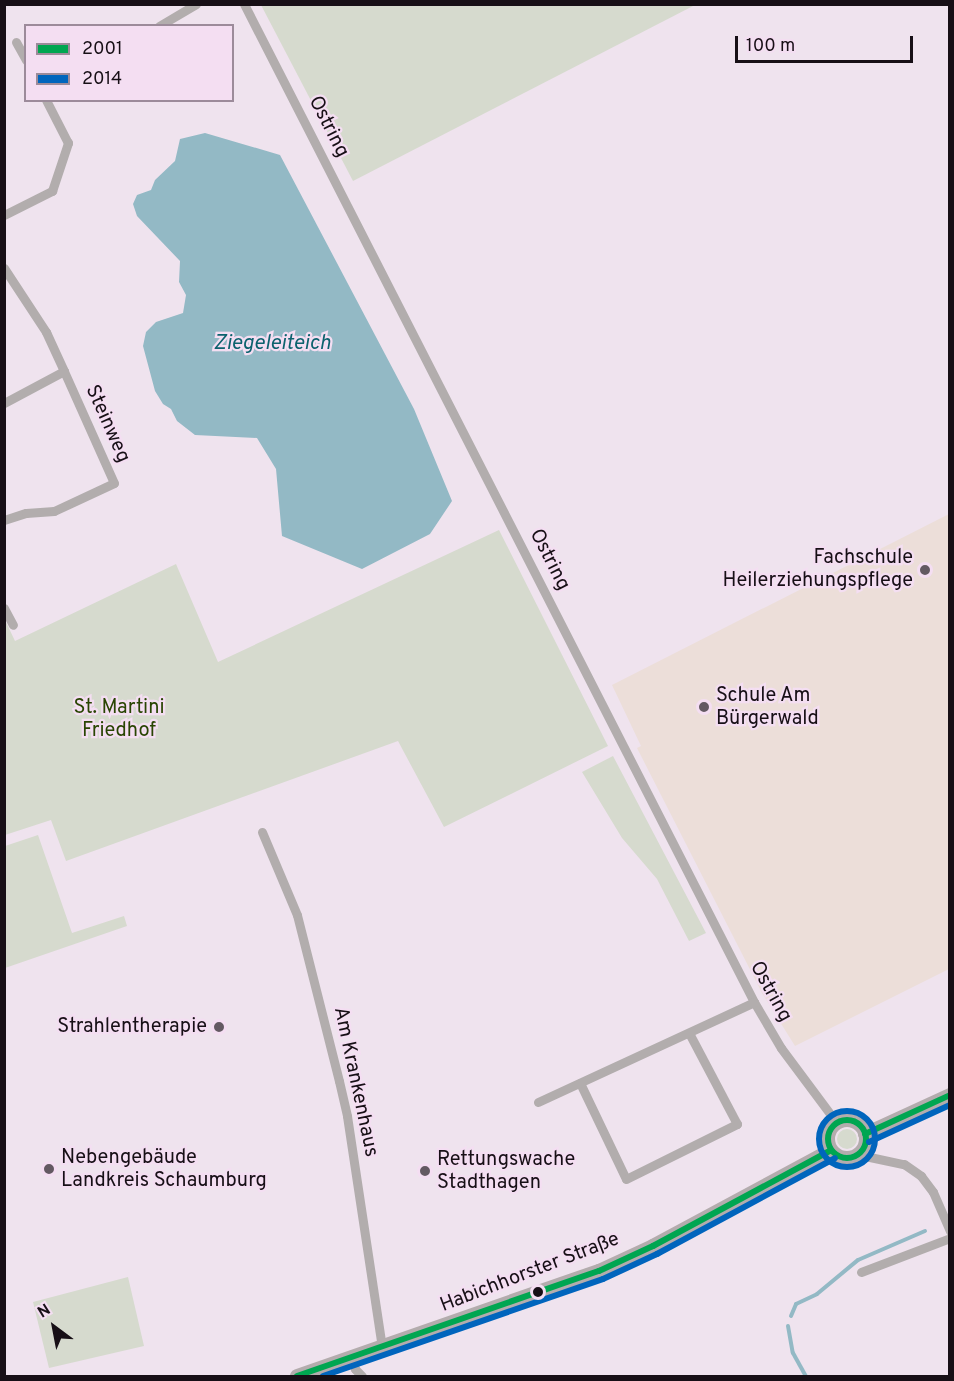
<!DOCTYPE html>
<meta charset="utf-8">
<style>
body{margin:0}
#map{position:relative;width:954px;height:1381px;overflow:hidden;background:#efe3ee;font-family:Overpass,sans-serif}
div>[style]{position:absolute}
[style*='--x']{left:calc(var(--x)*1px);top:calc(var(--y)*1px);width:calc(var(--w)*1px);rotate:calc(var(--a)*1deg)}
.commercial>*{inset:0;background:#ecded9}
.green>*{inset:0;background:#d6dace}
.round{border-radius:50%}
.water>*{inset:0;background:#93b9c5}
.stream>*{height:4px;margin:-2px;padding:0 2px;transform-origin:2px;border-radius:2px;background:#93b9c5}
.street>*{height:9px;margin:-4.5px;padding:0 4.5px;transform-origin:4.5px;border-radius:4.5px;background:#b2adad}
.secondary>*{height:14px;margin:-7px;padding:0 7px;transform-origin:7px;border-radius:7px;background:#b3acad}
.secondary>.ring{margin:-7px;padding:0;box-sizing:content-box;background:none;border:14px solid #b3acad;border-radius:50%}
.bus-1>*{height:6px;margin:-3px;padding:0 3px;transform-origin:3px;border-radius:3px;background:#00a651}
.bus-1>.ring{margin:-3px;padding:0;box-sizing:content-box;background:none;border:6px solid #00a651;border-radius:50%}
.bus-2>*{height:6px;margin:-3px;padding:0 3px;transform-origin:3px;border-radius:3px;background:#0065bd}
.bus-2>.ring{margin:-3px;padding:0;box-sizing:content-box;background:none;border:6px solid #0065bd;border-radius:50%}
.dots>*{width:16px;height:16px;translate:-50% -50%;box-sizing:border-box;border:3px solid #f4def2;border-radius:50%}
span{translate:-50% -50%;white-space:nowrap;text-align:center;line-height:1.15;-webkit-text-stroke:4.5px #f4def2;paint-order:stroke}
.street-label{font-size:20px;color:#170f16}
.poi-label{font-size:20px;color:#170f16}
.right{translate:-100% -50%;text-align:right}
.left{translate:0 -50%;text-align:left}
.park-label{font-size:20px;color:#294503}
.water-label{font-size:21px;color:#0c626e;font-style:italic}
.frame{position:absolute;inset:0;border:6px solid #170f16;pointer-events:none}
.legend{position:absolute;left:24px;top:24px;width:210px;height:78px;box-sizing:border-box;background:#f4def2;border:2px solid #9c8b9a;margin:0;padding:8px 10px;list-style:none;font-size:18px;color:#170f16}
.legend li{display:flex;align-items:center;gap:12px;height:30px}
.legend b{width:30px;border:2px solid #9c8b9a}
.north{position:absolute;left:24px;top:1297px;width:60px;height:60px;-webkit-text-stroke:4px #f4def2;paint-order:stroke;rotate:328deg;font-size:16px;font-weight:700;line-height:24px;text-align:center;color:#170f16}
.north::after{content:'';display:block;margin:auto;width:21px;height:27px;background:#170f16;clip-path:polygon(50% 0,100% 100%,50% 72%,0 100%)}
.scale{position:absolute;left:735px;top:36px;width:178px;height:27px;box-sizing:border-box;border:3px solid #170f16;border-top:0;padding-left:8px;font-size:18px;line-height:21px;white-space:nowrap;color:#170f16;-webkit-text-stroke:4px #f4def2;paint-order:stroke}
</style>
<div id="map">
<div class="commercial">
<i style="clip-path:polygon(949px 514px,949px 969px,795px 1046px,762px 993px,637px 748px,641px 746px,612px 685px)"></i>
</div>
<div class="green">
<i style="clip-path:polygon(261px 5px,695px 5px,353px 181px)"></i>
<i style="clip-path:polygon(499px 530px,608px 746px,444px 827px,398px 741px,66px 861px,51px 820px,5px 835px,5px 620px,15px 641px,176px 564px,218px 662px)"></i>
<i style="clip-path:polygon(613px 756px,706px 933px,689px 941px,657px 879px,622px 838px,582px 772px)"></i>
<i style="clip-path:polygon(38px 835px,72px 933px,124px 916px,127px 926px,5px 968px,5px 846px)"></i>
<i class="round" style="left:837px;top:1129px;width:20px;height:20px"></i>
<i style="clip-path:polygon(128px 1277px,144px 1346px,49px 1368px,33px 1302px)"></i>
</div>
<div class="water">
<i style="clip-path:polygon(205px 133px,280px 155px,414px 409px,452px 501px,430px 534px,362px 569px,282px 536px,276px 469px,257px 438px,195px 435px,177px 421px,171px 409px,163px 404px,155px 391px,143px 346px,146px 332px,156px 322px,183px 313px,186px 295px,179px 282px,180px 261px,137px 216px,133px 204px,137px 195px,151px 190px,155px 180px,175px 161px,180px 139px)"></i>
</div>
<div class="stream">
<i style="--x:791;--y:1316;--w:13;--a:-67"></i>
<i style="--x:796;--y:1304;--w:23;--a:-25"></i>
<i style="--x:817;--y:1294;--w:53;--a:-39.7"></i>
<i style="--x:858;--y:1260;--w:73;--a:-23.4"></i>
<i style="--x:788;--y:1326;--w:27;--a:80"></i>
<i style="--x:793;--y:1353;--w:26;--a:61"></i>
</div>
<div class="street">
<i style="--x:244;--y:4;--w:1121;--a:62.93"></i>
<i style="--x:754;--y:1002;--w:53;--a:59.6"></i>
<i style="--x:781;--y:1048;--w:94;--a:53.3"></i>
<i style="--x:159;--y:26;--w:43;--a:-30.7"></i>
<i style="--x:16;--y:42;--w:21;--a:61"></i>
<i style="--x:4;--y:215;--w:54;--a:-26.6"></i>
<i style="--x:52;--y:191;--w:51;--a:-71.6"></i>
<i style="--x:68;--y:143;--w:48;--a:-117.1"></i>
<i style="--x:4;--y:268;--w:77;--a:56.7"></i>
<i style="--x:46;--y:332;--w:43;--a:65.2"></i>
<i style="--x:64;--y:371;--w:68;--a:151.9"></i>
<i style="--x:4;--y:520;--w:23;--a:-18"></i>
<i style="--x:26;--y:513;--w:28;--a:-4"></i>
<i style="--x:54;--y:511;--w:66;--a:-25"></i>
<i style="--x:114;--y:483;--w:123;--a:-114.1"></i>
<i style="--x:4;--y:608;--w:19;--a:62"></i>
<i style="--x:262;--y:832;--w:90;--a:67.1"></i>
<i style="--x:297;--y:915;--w:171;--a:75.8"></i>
<i style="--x:339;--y:1081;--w:36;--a:77"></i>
<i style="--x:347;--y:1116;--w:235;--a:81.4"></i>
<i style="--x:580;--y:1083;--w:106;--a:64.4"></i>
<i style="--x:626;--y:1179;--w:124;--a:-26.4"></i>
<i style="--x:737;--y:1124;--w:103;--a:-117.8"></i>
<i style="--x:538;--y:1102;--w:238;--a:-24.8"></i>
<i style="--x:860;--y:1152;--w:6;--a:39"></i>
<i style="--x:865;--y:1156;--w:40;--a:12"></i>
<i style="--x:904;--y:1164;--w:21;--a:35"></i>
<i style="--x:921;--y:1176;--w:20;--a:53"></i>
<i style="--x:933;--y:1192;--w:43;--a:66.4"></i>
<i style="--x:861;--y:1272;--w:95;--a:-20.9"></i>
<i style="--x:352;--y:1358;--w:11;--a:75"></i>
<i style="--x:355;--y:1369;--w:10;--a:45"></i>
</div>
<div class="secondary">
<i class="ring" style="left:828px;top:1120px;width:24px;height:24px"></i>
<i style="--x:865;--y:1134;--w:94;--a:-24.6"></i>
<i style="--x:297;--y:1376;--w:320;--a:-19.2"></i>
<i style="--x:599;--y:1271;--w:60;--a:-24.8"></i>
<i style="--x:653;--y:1246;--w:202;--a:-28.3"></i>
</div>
<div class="bus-1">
<i class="ring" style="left:828px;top:1120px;width:32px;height:32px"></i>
<i style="--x:865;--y:1134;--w:94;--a:-24.6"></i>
<i style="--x:297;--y:1376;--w:320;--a:-19.2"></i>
<i style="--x:599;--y:1271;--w:60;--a:-24.8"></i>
<i style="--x:653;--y:1246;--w:202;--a:-28.3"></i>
</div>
<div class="bus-2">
<i class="ring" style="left:819px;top:1111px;width:50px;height:50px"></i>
<i style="--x:869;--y:1142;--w:89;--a:-24.6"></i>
<i style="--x:323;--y:1376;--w:296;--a:-19.1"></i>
<i style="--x:603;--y:1279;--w:60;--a:-24.8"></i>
<i style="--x:657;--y:1254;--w:202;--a:-28.3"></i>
</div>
<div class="dots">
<i style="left:925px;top:570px;background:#635962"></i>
<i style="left:704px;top:707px;background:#635962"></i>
<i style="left:219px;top:1027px;background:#635962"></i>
<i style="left:49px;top:1169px;background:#635962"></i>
<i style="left:425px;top:1171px;background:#635962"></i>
<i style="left:538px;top:1292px;background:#170f16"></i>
</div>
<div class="street-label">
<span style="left:328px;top:127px;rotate:63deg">Ostring</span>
<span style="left:107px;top:424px;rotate:66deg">Steinweg</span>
<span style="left:549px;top:560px;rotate:63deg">Ostring</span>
<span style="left:770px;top:992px;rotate:61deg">Ostring</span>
<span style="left:355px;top:1082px;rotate:78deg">Am Krankenhaus</span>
<span style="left:530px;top:1273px;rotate:-21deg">Habichhorster Straße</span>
</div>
<div class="poi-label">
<span class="right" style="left:913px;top:570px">Fachschule<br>Heilerziehungspflege</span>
<span class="left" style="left:716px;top:708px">Schule Am<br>Bürgerwald</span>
<span class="right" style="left:207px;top:1027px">Strahlentherapie</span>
<span class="left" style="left:61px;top:1170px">Nebengebäude<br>Landkreis Schaumburg</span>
<span class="left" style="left:437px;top:1172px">Rettungswache<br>Stadthagen</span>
</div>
<div class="park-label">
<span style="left:119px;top:720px">St. Martini<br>Friedhof</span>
</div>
<div class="water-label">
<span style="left:272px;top:344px">Ziegeleiteich</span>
</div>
<div class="frame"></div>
<ul class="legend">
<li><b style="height:8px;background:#00a651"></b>2001</li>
<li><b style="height:8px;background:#0065bd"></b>2014</li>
</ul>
<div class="north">N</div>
<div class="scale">100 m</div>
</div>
